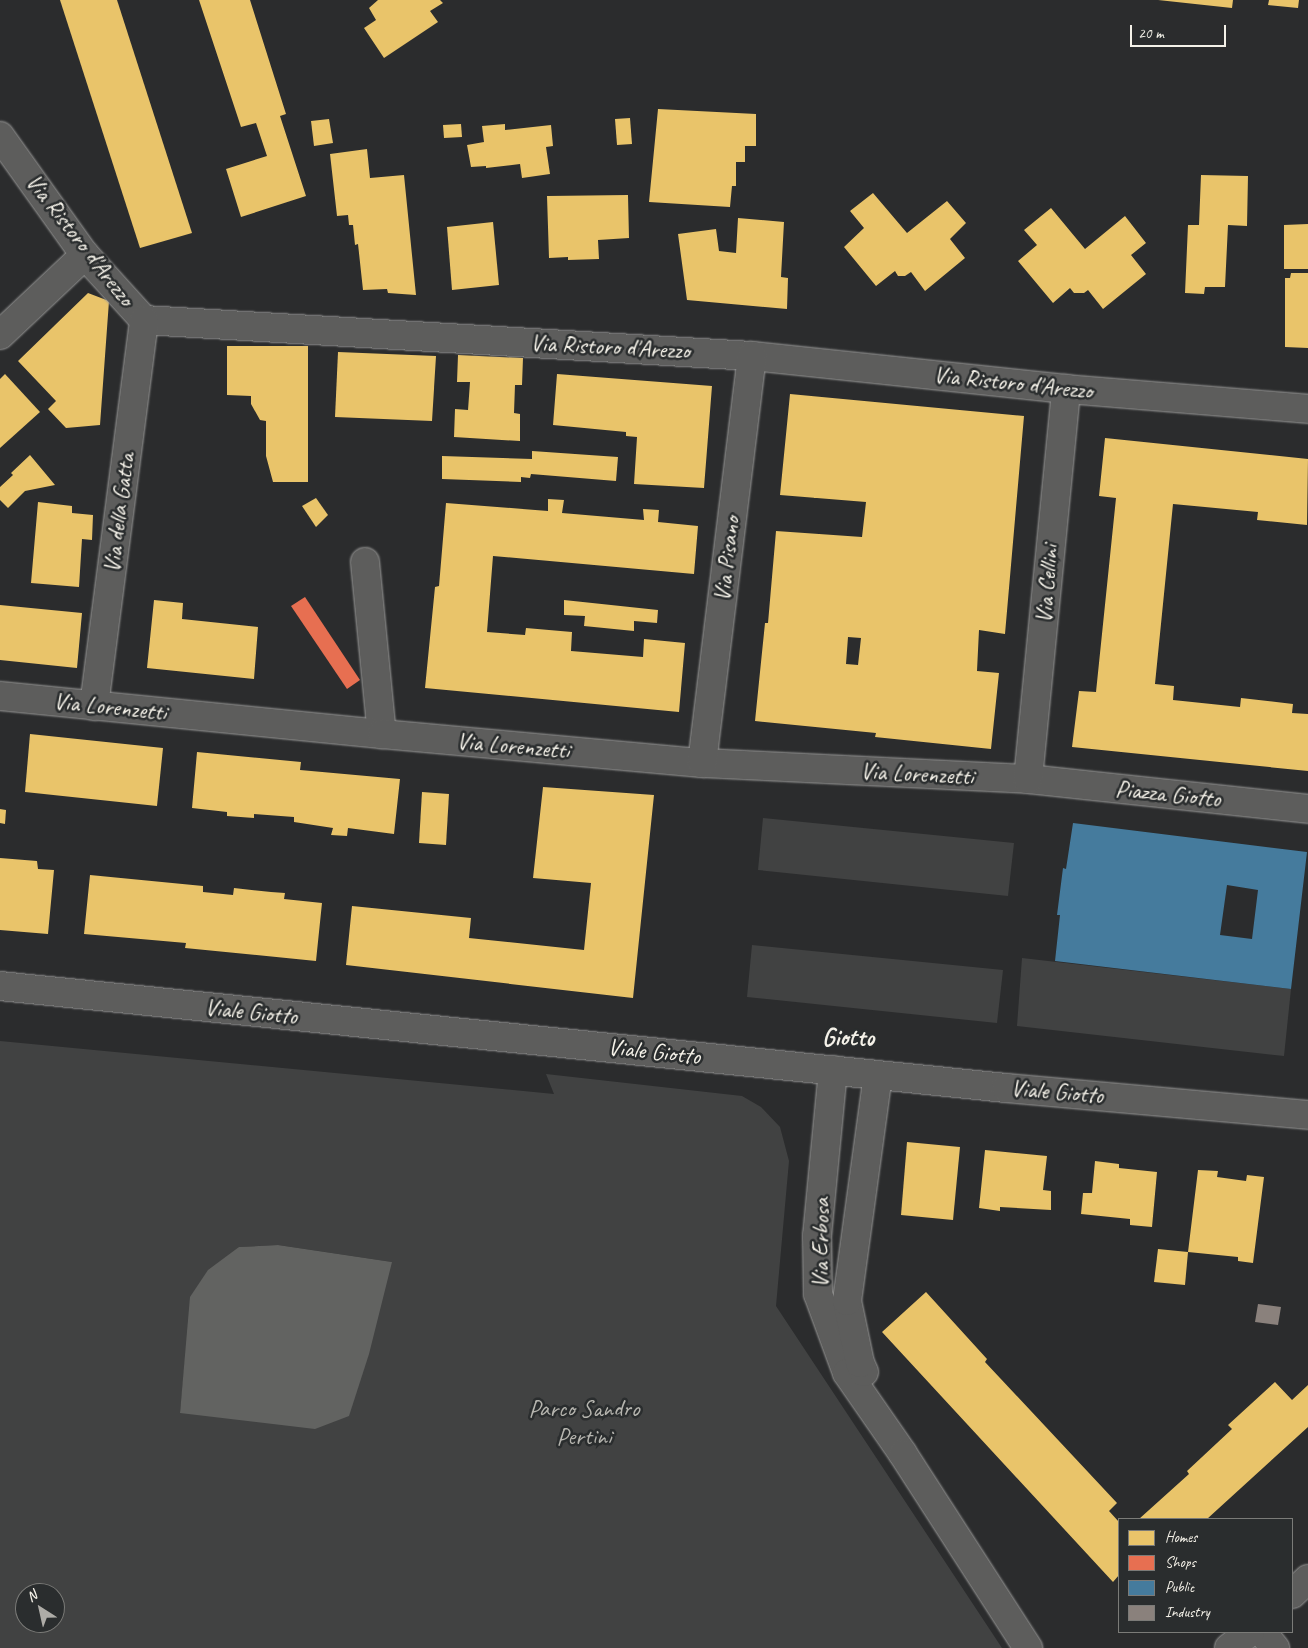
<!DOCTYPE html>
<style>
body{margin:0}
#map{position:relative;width:1308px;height:1648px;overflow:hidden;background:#2b2c2d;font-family:Caveat,sans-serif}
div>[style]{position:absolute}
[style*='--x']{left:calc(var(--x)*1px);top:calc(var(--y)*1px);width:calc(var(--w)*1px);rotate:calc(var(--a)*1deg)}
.green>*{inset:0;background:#414242}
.water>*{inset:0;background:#626361}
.homes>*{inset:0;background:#e9c46a}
.shops>*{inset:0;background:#e76f51}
.public>*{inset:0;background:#457b9d}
.industry>*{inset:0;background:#8a817c}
.roads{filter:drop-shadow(0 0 1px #979796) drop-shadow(0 0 1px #979796)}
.street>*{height:28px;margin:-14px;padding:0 14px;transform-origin:14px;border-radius:14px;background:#5d5d5c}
.secondary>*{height:28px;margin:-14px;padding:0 14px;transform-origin:14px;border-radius:14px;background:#5d5d5c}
span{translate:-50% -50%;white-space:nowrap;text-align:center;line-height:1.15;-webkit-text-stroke:5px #2a2d2e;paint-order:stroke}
.street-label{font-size:24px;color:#f4f1e8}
.park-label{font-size:24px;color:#b6b5af}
.neighbourhood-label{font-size:25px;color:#f4f1e8;font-weight:700}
.legend{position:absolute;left:1118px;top:1518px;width:175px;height:115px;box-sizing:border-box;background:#2a2d2e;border:1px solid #7b7b78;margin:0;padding:6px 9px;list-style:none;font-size:15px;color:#f4f1e8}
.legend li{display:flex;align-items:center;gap:10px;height:25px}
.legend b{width:25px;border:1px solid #7b7b78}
.north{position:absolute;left:15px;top:1583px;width:50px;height:50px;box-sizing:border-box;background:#2a2d2e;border:1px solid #7b7b78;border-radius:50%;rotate:325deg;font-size:14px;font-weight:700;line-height:20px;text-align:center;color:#f4f1e8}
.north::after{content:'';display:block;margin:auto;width:18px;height:22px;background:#aeaca7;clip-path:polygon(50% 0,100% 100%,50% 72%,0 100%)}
.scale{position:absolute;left:1130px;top:25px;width:96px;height:22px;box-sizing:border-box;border:2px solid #f4f1e8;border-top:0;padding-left:6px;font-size:15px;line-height:18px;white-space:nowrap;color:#f4f1e8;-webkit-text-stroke:4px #2a2d2e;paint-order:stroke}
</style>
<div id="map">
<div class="green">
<i style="clip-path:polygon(763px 818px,1014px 843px,1008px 896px,758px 870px)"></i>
<i style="clip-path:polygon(752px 945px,1003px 970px,997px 1023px,747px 997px)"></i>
<i style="clip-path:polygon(1022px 958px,1291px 989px,1284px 1056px,1017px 1026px)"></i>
<i style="clip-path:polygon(evenodd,0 1041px,554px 1094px,546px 1074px,742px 1096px,761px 1107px,780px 1127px,789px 1161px,776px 1306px,1002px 1648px,0 1648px,0 1041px,278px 1245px,392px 1262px,180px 1413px,186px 1351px,239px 1247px,278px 1245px,0 1041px,25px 1593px,55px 1593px,55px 1623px,25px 1623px,25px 1593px)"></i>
</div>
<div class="water">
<i style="clip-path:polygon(278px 1245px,392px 1262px,369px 1354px,349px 1416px,315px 1429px,180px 1413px,190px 1297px,208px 1270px,239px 1247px)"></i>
</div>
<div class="homes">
<i style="clip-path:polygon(60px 0,117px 0,192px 233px,140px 248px)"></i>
<i style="clip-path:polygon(199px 0,250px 0,286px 114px,280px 116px,306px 196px,241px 217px,226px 169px,267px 156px,256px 123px,241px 127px)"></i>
<i style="clip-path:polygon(378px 0,440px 0,443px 3px,430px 11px,438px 22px,384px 58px,364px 28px,376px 20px,369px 8px)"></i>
<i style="clip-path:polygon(1158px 0,1233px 0,1232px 8px)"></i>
<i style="clip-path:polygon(1269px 0,1299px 0,1298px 8px,1268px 5px)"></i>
<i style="clip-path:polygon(658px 109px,756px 114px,756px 146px,745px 146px,745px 162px,736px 162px,736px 186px,732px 186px,730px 207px,649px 202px)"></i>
<i style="clip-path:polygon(630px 118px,632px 144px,617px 145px,615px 119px)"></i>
<i style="clip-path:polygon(329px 119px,333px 143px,314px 146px,311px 121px)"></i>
<i style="clip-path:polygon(461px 124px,462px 137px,444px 138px,443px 125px)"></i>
<i style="clip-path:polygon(505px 124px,505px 130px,551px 125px,553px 146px,546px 147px,550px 174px,522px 178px,520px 164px,486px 168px,486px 166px,471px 167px,467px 145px,484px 142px,482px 126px)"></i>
<i style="clip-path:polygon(367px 149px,370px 178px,404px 175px,416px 295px,388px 293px,387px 289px,363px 290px,358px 244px,355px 245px,353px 225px,349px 225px,348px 215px,337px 216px,330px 154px)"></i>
<i style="clip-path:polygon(1201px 175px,1248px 176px,1247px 226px,1228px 225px,1225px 287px,1205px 287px,1204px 294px,1185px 293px,1188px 225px,1199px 225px)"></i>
<i style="clip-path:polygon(873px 193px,907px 233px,947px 201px,966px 223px,950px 239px,965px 258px,925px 291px,911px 272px,905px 276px,898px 276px,895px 271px,876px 286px,844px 247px,864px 228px,850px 211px)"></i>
<i style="clip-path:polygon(628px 195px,629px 238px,598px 240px,599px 259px,568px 260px,568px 257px,549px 258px,547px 196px)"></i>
<i style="clip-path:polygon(1051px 208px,1085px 249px,1125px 216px,1146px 243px,1131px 255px,1146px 274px,1103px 309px,1088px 290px,1084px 293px,1074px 293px,1070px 288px,1053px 303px,1018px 261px,1037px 245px,1024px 230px)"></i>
<i style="clip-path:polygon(738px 218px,784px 222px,781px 277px,788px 278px,787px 309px,687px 300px,678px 234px,716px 229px,719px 251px,736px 253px)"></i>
<i style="clip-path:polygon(493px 222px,499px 285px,452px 290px,447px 227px)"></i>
<i style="clip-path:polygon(1308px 224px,1308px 269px,1284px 269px,1284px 225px)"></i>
<i style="clip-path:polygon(1291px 273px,1308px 273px,1308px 348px,1285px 347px,1285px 278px,1290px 278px)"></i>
<i style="clip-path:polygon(88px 293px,109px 301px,100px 425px,66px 428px,48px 409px,56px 401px,18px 361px)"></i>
<i style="clip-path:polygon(227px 346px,308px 346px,308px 482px,273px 482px,266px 456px,266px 421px,260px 420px,251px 404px,251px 396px,227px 395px)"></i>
<i style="clip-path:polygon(338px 352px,436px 356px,432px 421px,335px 417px)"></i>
<i style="clip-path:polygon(458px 355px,523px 358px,522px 385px,515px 385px,514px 413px,520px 414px,520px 441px,454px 437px,455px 409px,468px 410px,470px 382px,457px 382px)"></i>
<i style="clip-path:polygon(5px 374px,40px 412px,0 448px,0 379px)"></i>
<i style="clip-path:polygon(557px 374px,712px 386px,704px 488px,634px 484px,637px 437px,626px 436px,626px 432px,553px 425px)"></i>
<i style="clip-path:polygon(evenodd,790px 394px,1024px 416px,1005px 634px,979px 630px,977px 671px,999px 673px,991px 749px,875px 737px,876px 733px,755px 721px,765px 623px,768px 623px,776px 531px,862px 537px,866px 502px,780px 495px,790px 394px,848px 637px,861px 638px,858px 665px,846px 664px,848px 637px)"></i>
<i style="clip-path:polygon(1105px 438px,1308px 459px,1307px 525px,1257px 520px,1258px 512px,1173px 504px,1155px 684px,1174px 686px,1173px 700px,1240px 707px,1241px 698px,1293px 704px,1292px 713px,1308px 714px,1308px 771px,1072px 747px,1079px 691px,1096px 692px,1116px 498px,1099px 496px)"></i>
<i style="clip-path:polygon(532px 451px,618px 457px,616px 481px,531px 474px,530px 478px,521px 477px,521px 482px,442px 479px,442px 456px,532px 459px)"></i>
<i style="clip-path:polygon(30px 455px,55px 485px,25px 491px,8px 508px,0 500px,0 487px,13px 475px,11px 473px)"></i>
<i style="clip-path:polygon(316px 498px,328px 515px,316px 527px,302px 506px)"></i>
<i style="clip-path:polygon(548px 499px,564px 500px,562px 513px,644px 520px,643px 509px,659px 510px,658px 522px,698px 526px,694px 574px,493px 556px,487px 632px,525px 635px,526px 628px,572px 632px,571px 651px,643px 657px,644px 639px,685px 643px,679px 712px,425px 688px,435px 587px,439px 586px,446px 503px,548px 511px)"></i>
<i style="clip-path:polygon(38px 502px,72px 506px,72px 513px,93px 515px,92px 540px,82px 539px,79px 587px,31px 583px)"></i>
<i style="clip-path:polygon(154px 600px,183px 603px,182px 619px,258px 627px,254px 679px,147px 668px)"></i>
<i style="clip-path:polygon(564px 600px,658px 610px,657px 623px,634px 621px,634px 631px,584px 626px,585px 616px,564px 615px)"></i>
<i style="clip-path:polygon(0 605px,82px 613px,77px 668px,0 660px)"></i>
<i style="clip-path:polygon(30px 734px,163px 748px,157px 806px,25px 792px)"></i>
<i style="clip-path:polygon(197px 752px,301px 762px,300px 770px,400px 779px,394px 834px,348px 828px,347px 836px,331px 835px,333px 828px,294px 822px,294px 817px,254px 814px,254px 818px,227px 816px,227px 812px,192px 808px)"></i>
<i style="clip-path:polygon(543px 787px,654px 795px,633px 998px,346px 965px,352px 906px,471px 918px,469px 938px,584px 950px,591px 883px,533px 878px)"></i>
<i style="clip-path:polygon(422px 792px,449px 794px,446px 845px,419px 843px)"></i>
<i style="clip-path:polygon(0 809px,6px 810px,5px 824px,0 823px)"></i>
<i style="clip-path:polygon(0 858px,37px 861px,38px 869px,54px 870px,48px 934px,0 930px)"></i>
<i style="clip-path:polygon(90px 875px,203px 886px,203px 892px,233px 895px,234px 888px,271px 892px,285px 893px,284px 899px,322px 903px,316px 961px,185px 948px,186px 943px,84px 934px)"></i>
<i style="clip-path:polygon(907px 1142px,960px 1147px,953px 1220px,901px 1215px)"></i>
<i style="clip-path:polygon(985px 1150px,1047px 1156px,1043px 1190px,1051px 1191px,1051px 1210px,1000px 1207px,1000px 1211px,979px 1208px)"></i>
<i style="clip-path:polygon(1095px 1161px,1119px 1164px,1119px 1168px,1157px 1172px,1152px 1227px,1130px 1225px,1130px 1219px,1081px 1214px,1083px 1193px,1092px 1193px)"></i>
<i style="clip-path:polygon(1198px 1170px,1218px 1171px,1217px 1177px,1246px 1181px,1247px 1175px,1264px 1177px,1253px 1263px,1238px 1261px,1238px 1257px,1188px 1252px)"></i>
<i style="clip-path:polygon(1158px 1249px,1188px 1252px,1185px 1285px,1154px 1282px)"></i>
<i style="clip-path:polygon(926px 1292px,987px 1359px,985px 1362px,1117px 1503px,1109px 1511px,1119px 1522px,1119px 1575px,1113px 1582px,882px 1332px)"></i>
<i style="clip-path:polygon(1275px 1382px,1292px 1400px,1308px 1385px,1308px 1427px,1207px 1519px,1139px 1519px,1189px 1474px,1187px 1471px,1232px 1429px,1228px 1425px)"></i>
</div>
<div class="shops">
<i style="clip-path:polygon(305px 597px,360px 680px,347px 689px,291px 606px)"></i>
</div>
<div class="public">
<i style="clip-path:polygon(evenodd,1073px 823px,1307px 852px,1291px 989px,1055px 961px,1060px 915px,1057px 915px,1063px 868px,1066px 869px,1073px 823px,1227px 885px,1258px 890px,1252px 939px,1220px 935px,1227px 885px)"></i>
</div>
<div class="industry">
<i style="clip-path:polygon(1258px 1304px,1281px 1307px,1278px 1325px,1255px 1322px)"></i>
</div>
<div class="roads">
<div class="street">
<i style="--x:0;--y:136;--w:146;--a:54.5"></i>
<i style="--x:85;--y:255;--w:88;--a:47.8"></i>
<i style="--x:144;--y:320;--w:609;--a:3.39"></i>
<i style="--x:752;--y:356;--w:316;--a:6"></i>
<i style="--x:1066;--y:389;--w:243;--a:4.7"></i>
<i style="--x:0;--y:335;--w:117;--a:-43.3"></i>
<i style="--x:365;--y:562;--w:173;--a:84.4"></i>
<i style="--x:0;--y:696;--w:384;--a:5.7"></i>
<i style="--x:382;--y:734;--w:321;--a:5.2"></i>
<i style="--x:702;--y:763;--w:326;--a:2.8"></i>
<i style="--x:1028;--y:779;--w:282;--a:6.1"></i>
<i style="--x:94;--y:706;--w:389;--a:-82.6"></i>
<i style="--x:702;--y:763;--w:410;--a:-83"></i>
<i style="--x:1028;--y:779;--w:392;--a:-84.4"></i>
<i style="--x:833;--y:1070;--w:167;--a:95.5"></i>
<i style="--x:817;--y:1236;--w:58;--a:89"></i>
<i style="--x:818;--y:1294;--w:84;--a:69.8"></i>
<i style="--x:847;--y:1373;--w:98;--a:55.3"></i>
<i style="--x:903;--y:1454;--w:231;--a:57.2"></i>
<i style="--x:864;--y:1372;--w:10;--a:-114"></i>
<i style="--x:860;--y:1363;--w:63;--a:-101.8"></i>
<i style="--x:847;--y:1301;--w:228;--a:-82.2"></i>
<i style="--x:1292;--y:1594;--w:22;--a:-43"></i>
<i style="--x:1262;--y:1632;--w:21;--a:51"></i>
<i style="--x:1229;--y:1648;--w:26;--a:-37"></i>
</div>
<div class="secondary">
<i style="--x:0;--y:986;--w:1011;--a:5.79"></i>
<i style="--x:1006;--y:1088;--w:303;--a:5.1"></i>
</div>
</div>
<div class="street-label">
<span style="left:80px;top:240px;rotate:52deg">Via Ristoro d'Arezzo</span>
<span style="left:610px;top:347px;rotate:3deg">Via Ristoro d'Arezzo</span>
<span style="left:1013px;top:383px;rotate:6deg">Via Ristoro d'Arezzo</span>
<span style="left:119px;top:513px;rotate:-83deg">Via della Gatta</span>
<span style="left:727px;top:559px;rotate:-83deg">Via Pisano</span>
<span style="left:1047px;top:584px;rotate:-85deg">Via Cellini</span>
<span style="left:110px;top:707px;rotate:6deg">Via Lorenzetti</span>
<span style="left:513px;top:746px;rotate:5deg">Via Lorenzetti</span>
<span style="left:917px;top:774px;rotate:3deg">Via Lorenzetti</span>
<span style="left:1168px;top:794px;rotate:6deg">Piazza Giotto</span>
<span style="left:251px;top:1012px;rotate:6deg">Viale Giotto</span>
<span style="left:654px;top:1052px;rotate:6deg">Viale Giotto</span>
<span style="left:1057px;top:1092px;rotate:5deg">Viale Giotto</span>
<span style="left:821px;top:1243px;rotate:-89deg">Via Erbosa</span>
</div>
<div class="park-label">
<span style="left:584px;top:1423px">Parco Sandro<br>Pertini</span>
</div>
<div class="neighbourhood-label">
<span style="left:848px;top:1037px">Giotto</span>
</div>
<ul class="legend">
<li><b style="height:14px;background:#e9c46a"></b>Homes</li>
<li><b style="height:14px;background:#e76f51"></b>Shops</li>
<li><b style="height:14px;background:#457b9d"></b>Public</li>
<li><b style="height:14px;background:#8a817c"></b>Industry</li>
</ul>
<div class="north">N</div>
<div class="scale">20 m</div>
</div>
